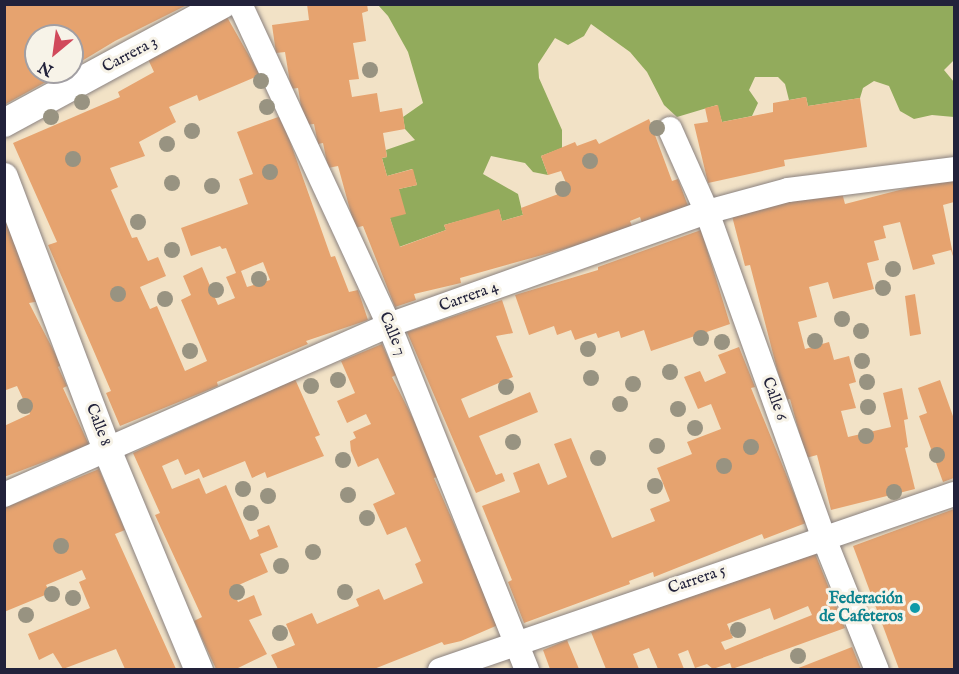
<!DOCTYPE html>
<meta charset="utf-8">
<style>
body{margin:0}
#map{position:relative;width:959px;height:674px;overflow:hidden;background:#f2e2c6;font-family:"IM FELL English",serif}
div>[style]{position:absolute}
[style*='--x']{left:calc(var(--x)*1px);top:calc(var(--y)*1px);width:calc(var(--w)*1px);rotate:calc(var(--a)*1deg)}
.forest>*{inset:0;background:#92ab5c}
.building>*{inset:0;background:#e6a36f}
.roads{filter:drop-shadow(0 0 2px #8a8280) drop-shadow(0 0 2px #8a8280)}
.minor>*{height:24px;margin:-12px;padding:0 12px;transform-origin:12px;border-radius:12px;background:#fff}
.tertiary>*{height:28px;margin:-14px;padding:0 14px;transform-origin:14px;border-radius:14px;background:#fff}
.trees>*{width:16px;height:16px;margin:-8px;border-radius:50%;background:#989381}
.dots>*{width:16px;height:16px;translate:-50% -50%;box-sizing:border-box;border:3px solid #f7f3e8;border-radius:50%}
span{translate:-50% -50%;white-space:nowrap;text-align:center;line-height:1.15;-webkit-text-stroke:6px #f7f3e8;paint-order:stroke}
.street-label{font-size:16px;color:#22223b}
.culture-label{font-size:16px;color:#0d838f;font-weight:700}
.right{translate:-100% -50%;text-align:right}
.frame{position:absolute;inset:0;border:6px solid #22223b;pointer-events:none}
.north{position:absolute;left:24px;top:24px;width:60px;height:60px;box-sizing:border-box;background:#f7f3e8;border:2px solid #a29fa3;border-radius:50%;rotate:209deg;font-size:16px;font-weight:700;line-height:24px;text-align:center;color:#22223b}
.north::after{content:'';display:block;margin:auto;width:21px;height:27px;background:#d1495b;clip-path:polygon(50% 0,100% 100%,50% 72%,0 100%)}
</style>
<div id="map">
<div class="forest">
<i style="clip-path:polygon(367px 5px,954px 5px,954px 60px,944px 70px,954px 82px,954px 117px,932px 115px,914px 119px,900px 111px,889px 86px,874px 81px,863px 88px,860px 98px,808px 106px,806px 97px,789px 100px,785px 84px,778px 77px,755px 77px,749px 90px,758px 103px,752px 116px,722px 122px,717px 105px,677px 117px,664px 105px,647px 72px,630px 52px,591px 24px,584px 36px,568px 45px,555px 38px,538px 64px,539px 78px,562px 130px,562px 148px,541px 156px,548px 175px,533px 172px,525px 163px,491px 156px,483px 174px,518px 194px,523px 215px,502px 221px,499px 210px,444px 225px,446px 230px,399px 247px,390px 218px,399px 189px,417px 185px,412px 169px,387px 176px,382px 158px,387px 157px,386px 150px,415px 140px,405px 129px,403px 117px,423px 103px,408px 52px,388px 16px,378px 5px)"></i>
</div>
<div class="building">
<i style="clip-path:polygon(4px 4px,189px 4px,115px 41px,72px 67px,72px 36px,36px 36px,36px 72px,64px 72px,4px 105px)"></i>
<i style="clip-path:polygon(307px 4px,367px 4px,368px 11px,362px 13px,366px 41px,353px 43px,359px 79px,349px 80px,352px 97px,377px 93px,380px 112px,402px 108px,405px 129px,383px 133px,387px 157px,382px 158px,387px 176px,413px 169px,417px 185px,399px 189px,406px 214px,390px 218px,400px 247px,446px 230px,444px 225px,499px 209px,502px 221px,523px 215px,521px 208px,569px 190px,561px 171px,548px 175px,541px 156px,575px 142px,577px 146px,596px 139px,599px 144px,649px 119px,672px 181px,678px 179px,688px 206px,642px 223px,640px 217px,630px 221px,632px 226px,589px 242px,460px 278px,461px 283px,414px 294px,416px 300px,395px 307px,363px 226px,355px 228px,338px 166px,328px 168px,323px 143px,318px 144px,314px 124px,304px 125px,298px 88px,291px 89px,285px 52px,276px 53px,272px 25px,309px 20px)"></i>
<i style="clip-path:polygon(evenodd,227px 17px,260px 75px,199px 101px,197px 95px,169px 107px,176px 122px,139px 142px,145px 156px,110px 168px,118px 187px,111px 190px,132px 238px,137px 237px,148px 261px,158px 257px,166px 276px,140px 287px,150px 309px,157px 306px,185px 371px,207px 361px,181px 300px,191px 295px,183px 276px,202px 267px,218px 305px,235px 298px,226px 277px,236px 273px,226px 248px,222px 249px,220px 246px,191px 256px,181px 228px,248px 204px,239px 179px,253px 174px,237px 132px,281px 116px,331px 257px,335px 256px,349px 292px,358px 290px,368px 320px,306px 341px,308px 344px,217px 382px,218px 386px,120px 426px,106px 393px,111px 391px,48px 245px,57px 242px,13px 143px,120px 97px,118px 92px,154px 72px,147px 57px,227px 17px,263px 262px,270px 280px,247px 287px,241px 271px,263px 262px)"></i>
<i style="clip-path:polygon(806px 97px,808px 106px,860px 98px,867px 147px,784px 160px,785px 166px,708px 183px,694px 124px,708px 122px,705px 108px,718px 105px,722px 122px,773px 112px,773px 103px)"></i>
<i style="clip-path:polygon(954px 176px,954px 202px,943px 205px,954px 259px,951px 250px,932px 255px,935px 264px,913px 270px,900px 222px,883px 226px,886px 238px,874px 241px,879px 260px,867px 263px,874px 289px,833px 299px,828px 282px,809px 287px,817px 317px,798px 322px,805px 349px,829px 342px,834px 360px,849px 356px,856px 382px,849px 384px,856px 408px,841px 411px,848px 437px,891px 427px,883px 393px,902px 388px,908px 419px,904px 420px,908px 447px,905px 448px,915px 489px,831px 510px,817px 455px,806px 458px,790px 399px,785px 400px,750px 265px,745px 266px,732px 216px,841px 189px,845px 204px)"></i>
<i style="clip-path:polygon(5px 220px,40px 301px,29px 303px,61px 365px,58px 367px,67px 386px,63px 388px,89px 445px,4px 477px,4px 426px,30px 414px,17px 386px,6px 390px,4px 386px)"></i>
<i style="clip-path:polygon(701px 230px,730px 324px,651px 351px,644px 330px,621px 338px,619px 331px,598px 338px,596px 333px,575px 340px,571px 330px,557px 335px,554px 326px,529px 335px,515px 295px,598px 270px,598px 267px)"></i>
<i style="clip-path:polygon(915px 294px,921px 334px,910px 336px,905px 296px)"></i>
<i style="clip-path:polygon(502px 300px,513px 333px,496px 336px,513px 377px,461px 399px,469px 418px,530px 392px,538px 412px,479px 436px,496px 475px,502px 473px,505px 481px,476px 493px,407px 332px)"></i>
<i style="clip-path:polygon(382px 344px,396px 375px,392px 377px,426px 444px,437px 477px,434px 478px,498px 625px,461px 641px,444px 645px,442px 642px,374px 669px,278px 669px,271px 655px,295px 645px,286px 624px,312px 613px,317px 624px,359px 606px,356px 599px,379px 589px,384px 600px,423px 583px,415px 564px,421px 561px,406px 527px,387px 535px,373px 504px,395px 494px,378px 458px,358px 467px,351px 451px,350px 441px,356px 438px,353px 432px,371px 424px,366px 414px,347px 423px,337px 401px,355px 393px,341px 361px)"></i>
<i style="clip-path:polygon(739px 347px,755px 387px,751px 388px,806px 523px,764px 539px,762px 534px,654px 577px,653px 572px,629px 581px,630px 584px,524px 623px,508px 582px,512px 580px,482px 506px,520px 492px,513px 473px,539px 463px,548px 485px,567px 477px,554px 444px,571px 438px,612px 538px,655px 521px,650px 509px,670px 501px,657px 468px,692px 454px,687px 442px,721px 429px,711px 404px,698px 409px,684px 377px,700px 371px,705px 382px,726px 373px,718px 355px)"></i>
<i style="clip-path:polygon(295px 379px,320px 435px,315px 437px,324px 456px,267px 478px,265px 472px,252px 478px,245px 461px,203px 478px,199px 469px,185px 475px,178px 459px,162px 466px,172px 489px,199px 478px,206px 494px,226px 485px,250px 540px,259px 536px,257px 530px,269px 525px,278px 547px,260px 554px,268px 572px,232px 588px,238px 602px,254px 595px,262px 615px,249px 620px,267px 654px,236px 669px,216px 669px,194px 621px,202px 617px,155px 515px,160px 513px,133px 453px)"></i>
<i style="clip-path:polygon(940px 380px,954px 419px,954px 478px,943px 482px,919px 416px,927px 413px,918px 388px)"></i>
<i style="clip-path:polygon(99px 469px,125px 530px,115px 534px,176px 669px,125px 669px,116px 649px,63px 669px,53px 653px,39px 660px,28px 634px,90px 608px,79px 582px,86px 579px,82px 570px,46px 585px,50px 593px,4px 612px,4px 508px)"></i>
<i style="clip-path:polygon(954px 509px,954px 669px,899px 669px,853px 546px)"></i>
<i style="clip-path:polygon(evenodd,814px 551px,845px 628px,732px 669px,730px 663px,713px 669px,707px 664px,695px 668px,688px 650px,678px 654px,684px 669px,658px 669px,649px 648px,633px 654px,639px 669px,606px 669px,591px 632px,814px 551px,808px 606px,812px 615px,725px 650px,721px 642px,733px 638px,727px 624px,770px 608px,774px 620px,808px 606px)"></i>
<i style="clip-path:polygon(567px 640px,579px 669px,550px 669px,543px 650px)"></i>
<i style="clip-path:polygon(852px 647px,861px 669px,796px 669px)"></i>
</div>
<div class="roads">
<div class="minor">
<i style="--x:240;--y:4;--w:354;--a:65.1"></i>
<i style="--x:389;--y:325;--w:372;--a:68.2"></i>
<i style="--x:670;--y:129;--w:91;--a:66"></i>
<i style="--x:707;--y:212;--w:344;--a:70.3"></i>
<i style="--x:823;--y:536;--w:144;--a:68.1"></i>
<i style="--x:4;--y:495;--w:421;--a:-23.8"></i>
<i style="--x:389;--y:325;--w:337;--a:-19.6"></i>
<i style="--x:707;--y:212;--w:84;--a:-15.2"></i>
<i style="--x:788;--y:190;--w:167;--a:-7.2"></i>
<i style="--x:440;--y:670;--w:543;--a:-18.9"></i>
</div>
<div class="tertiary">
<i style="--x:4;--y:123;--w:249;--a:-28.5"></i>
<i style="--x:4;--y:177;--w:289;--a:69.3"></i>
<i style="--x:106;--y:447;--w:242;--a:67.4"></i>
</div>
</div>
<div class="trees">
<i style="left:370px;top:70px"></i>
<i style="left:261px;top:81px"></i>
<i style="left:82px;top:102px"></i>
<i style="left:267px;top:107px"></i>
<i style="left:51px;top:117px"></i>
<i style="left:657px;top:128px"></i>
<i style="left:192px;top:131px"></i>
<i style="left:167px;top:144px"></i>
<i style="left:73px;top:159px"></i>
<i style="left:590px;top:161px"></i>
<i style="left:270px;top:172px"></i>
<i style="left:172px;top:183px"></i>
<i style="left:212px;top:186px"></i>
<i style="left:563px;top:189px"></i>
<i style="left:138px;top:222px"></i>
<i style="left:172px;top:250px"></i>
<i style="left:893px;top:269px"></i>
<i style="left:259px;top:279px"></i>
<i style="left:883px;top:288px"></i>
<i style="left:216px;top:290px"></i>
<i style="left:118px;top:294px"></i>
<i style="left:165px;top:299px"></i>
<i style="left:842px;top:319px"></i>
<i style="left:861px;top:331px"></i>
<i style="left:701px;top:338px"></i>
<i style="left:815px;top:341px"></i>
<i style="left:722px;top:342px"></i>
<i style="left:588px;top:349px"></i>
<i style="left:190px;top:351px"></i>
<i style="left:862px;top:361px"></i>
<i style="left:670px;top:372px"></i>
<i style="left:591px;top:378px"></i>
<i style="left:338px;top:380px"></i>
<i style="left:867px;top:382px"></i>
<i style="left:633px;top:384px"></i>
<i style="left:311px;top:386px"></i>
<i style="left:506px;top:387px"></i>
<i style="left:620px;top:404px"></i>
<i style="left:25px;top:406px"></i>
<i style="left:868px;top:407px"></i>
<i style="left:678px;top:409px"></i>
<i style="left:695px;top:428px"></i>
<i style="left:866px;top:436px"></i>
<i style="left:513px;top:442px"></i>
<i style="left:657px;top:446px"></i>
<i style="left:751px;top:447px"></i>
<i style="left:937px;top:455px"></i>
<i style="left:598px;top:458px"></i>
<i style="left:343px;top:460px"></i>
<i style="left:724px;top:466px"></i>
<i style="left:655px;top:486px"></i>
<i style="left:243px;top:489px"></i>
<i style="left:894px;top:492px"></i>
<i style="left:348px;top:495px"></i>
<i style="left:268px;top:496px"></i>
<i style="left:251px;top:513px"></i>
<i style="left:367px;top:518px"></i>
<i style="left:61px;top:546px"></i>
<i style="left:313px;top:552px"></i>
<i style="left:281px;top:566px"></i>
<i style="left:237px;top:592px"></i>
<i style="left:345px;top:592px"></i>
<i style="left:52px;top:594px"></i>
<i style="left:73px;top:598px"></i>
<i style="left:26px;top:615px"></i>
<i style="left:738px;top:630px"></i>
<i style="left:280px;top:633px"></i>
<i style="left:798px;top:656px"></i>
</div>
<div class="dots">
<i style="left:915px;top:608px;background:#0f9aa8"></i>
</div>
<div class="street-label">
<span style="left:130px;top:55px;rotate:-28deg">Carrera 3</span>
<span style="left:469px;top:297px;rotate:-20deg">Carrera 4</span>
<span style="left:392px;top:334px;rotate:67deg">Calle 7</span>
<span style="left:774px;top:399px;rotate:70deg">Calle 6</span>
<span style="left:98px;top:425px;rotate:69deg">Calle 8</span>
<span style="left:697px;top:580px;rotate:-19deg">Carrera 5</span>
</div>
<div class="culture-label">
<span class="right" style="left:903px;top:608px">Federación<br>de Cafeteros</span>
</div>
<div class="frame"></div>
<div class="north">N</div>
</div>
